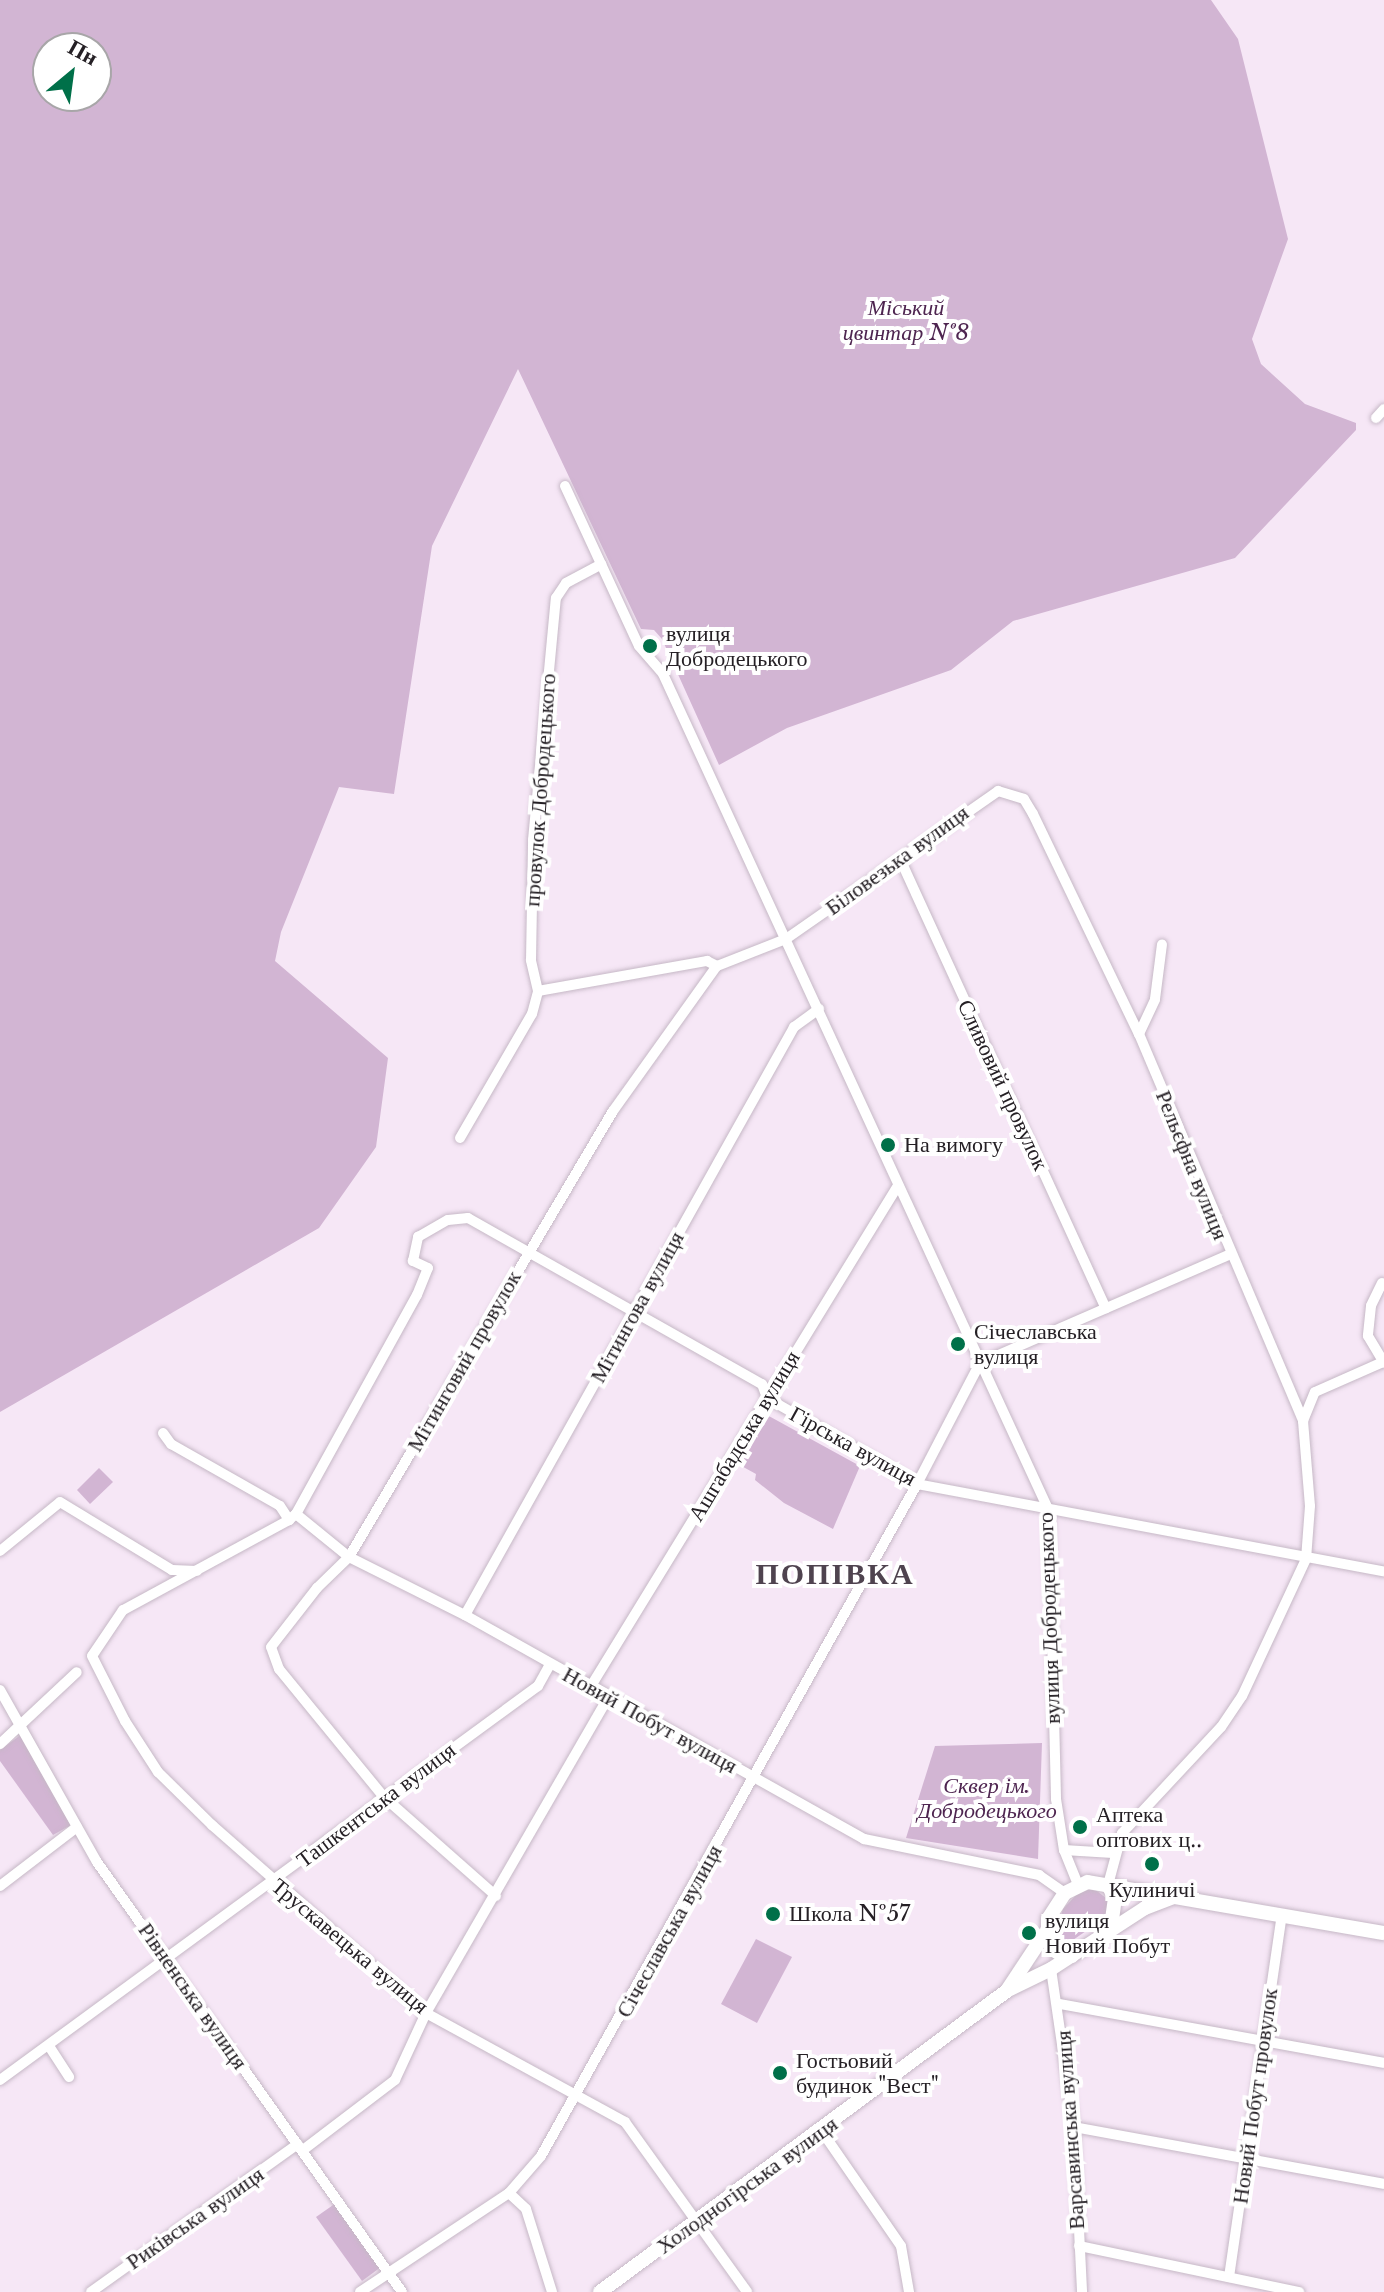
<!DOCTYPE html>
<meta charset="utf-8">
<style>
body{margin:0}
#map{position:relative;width:1384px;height:2292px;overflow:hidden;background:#f6e7f6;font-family:"Libre Baskerville",serif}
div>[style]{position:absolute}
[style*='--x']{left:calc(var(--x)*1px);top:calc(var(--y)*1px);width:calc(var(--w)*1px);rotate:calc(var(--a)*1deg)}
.green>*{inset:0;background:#d2b5d3}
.roads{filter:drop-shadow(0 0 2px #c6b8c6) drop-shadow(0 0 2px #c6b8c6)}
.minor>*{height:10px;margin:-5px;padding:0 5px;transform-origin:5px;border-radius:5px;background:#fff}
.secondary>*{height:14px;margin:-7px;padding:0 7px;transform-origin:7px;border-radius:7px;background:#fff}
.dots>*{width:22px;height:22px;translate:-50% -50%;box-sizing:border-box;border:4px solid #fff;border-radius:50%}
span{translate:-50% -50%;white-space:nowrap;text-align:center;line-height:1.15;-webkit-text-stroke:8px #fff;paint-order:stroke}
.park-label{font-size:22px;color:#4e2550;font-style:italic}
.poi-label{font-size:22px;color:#252025}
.left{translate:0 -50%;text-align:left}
.street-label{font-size:22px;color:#252025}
.district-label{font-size:30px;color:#4f434f;font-weight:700;letter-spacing:2px}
.north{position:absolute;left:32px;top:32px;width:80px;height:80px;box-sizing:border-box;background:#fff;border:2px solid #a8a6a8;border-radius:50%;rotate:29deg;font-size:22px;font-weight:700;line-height:32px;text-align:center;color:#252025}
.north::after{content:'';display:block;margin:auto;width:28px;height:36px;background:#007049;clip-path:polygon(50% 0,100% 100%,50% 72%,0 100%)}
</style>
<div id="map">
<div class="green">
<i style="clip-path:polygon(evenodd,0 0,1211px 0,1238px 39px,1288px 239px,1252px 339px,1261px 364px,1305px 404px,1356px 423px,1356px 430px,1235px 558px,1013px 621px,951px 670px,787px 728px,719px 765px,662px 639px,654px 630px,641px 629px,518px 369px,432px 546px,394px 794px,339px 787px,281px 932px,275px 961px,388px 1058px,376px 1147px,319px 1228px,0 1412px,0 0,48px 48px,96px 48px,96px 96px,48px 96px,48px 48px)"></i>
<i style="clip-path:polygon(767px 1415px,860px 1466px,833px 1529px,784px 1503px,755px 1480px,756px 1474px,736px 1463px)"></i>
<i style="clip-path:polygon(99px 1468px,113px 1482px,90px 1504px,77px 1490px)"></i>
<i style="clip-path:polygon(22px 1734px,71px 1825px,53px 1835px,0 1761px,0 1750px)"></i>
<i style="clip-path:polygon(1042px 1743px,1038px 1859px,906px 1838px,935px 1746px)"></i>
<i style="clip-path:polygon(1093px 1888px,1110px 1901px,1105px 1918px,1073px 1940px,1062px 1939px,1057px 1929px,1063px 1909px,1077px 1894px)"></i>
<i style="clip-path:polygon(756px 1939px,792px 1957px,757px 2023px,721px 2004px)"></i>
<i style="clip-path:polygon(336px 2203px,381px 2267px,362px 2281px,316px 2217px)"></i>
</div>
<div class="roads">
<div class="minor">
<i style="--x:1376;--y:418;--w:12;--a:-48"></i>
<i style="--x:565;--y:486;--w:176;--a:65.2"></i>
<i style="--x:639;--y:646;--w:37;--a:49"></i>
<i style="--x:663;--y:674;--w:922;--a:65.24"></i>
<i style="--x:1049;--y:1511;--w:288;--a:88.6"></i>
<i style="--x:1056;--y:1799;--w:52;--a:81.1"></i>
<i style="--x:1064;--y:1850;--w:38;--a:68"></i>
<i style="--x:901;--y:861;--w:492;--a:65.4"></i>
<i style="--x:538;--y:991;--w:172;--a:-10.1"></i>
<i style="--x:707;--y:961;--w:11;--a:27"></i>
<i style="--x:1139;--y:1034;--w:38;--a:-65"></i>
<i style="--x:1155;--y:999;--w:55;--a:-82.7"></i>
<i style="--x:460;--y:1138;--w:143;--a:-59.9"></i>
<i style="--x:532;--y:1014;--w:24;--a:-75"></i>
<i style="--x:538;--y:991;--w:32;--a:-103"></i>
<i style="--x:531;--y:960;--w:120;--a:-89"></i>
<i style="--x:533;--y:840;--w:243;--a:-84.6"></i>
<i style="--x:556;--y:598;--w:18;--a:-56"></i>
<i style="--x:566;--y:583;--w:40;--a:-28"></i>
<i style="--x:1382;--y:1283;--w:25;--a:116"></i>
<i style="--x:1371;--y:1306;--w:30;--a:96"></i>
<i style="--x:1368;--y:1336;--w:31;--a:59"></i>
<i style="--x:1303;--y:1421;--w:31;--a:-68"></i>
<i style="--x:1315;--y:1392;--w:74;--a:-23.8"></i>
<i style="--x:163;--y:1433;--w:14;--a:54"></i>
<i style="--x:171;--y:1444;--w:125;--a:29.6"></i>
<i style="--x:280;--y:1506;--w:17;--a:57"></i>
<i style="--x:289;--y:1520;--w:9;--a:-41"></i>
<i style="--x:296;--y:1514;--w:68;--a:39.1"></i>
<i style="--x:349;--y:1557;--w:130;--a:26.6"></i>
<i style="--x:465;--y:1615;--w:458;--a:29.3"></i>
<i style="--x:864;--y:1839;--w:179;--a:11.6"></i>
<i style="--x:1039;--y:1875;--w:32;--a:35"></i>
<i style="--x:296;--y:1514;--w:250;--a:-61.1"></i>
<i style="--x:417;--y:1295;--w:29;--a:-68"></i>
<i style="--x:428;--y:1268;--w:17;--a:-155"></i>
<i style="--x:413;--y:1261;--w:25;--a:-78"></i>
<i style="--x:418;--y:1237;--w:34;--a:-30"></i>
<i style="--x:448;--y:1220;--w:20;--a:-6"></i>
<i style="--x:468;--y:1218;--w:338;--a:29.5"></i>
<i style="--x:762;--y:1384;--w:15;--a:70"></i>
<i style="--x:767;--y:1398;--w:173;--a:29.8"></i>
<i style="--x:917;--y:1484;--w:475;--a:10.6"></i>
<i style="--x:289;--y:1520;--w:189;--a:151.5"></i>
<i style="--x:123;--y:1610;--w:55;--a:124"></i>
<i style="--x:92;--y:1656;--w:73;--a:63.1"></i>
<i style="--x:125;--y:1721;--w:61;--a:57.1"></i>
<i style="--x:158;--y:1772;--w:76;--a:44.5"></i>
<i style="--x:212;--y:1825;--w:285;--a:41.3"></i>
<i style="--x:426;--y:2013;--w:227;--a:28.7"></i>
<i style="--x:625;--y:2122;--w:209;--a:54.3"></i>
<i style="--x:0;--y:1551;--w:77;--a:-39.2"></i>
<i style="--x:60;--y:1502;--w:131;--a:31.3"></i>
<i style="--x:172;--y:1570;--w:25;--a:2"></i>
<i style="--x:465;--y:1615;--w:674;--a:-60.77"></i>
<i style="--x:794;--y:1027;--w:31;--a:-36"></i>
<i style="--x:591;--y:1686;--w:585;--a:-58.48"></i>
<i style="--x:0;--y:1690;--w:197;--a:60.6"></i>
<i style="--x:97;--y:1862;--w:527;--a:54.65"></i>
<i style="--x:0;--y:1744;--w:105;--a:-43.1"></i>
<i style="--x:1064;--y:1850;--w:49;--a:3.5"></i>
<i style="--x:0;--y:1886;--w:97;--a:-37.5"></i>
<i style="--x:496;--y:1896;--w:151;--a:-138.5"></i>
<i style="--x:383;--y:1796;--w:164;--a:-129.3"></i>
<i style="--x:279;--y:1669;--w:23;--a:-110"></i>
<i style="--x:271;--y:1647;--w:75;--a:-52.1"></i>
<i style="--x:317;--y:1588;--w:45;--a:-44.1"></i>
<i style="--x:349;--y:1557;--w:518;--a:-59.38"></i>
<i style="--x:613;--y:1111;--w:178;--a:-54.4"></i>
<i style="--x:717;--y:966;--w:74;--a:-21.4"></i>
<i style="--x:786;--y:939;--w:259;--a:-34.9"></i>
<i style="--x:998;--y:791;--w:27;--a:17"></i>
<i style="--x:1024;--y:799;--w:17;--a:59"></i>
<i style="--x:1033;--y:814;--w:244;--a:64.3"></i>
<i style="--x:1139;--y:1034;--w:420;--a:67"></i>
<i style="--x:1303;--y:1421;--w:85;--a:85.3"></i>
<i style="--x:1310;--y:1506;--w:53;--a:94.3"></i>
<i style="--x:1306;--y:1559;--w:151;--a:115"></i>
<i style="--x:1242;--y:1696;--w:37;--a:124"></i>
<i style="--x:1221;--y:1727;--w:145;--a:133"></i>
<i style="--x:1122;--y:1833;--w:54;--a:105.1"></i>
<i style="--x:1051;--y:1969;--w:160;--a:81.7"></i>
<i style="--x:1074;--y:2127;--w:165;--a:87.2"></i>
<i style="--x:1060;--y:2004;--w:329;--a:10.3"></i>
<i style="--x:49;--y:2046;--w:37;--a:57"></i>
<i style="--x:0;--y:2080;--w:667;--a:-36.22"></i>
<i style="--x:538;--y:1686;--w:25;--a:-61"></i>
<i style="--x:1074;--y:2127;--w:315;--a:10.4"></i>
<i style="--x:821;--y:2130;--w:141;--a:55.4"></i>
<i style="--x:901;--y:2246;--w:47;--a:80.1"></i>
<i style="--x:303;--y:2150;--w:116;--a:-37.3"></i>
<i style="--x:395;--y:2080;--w:74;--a:-65.2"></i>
<i style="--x:426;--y:2013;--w:366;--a:-60"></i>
<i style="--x:509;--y:2193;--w:23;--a:43"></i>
<i style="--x:526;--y:2209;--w:87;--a:72.6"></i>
<i style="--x:1079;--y:2246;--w:225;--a:11.8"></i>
<i style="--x:1229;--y:2277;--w:366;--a:-81.7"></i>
<i style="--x:91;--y:2292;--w:254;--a:-35.6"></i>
<i style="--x:360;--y:2292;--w:179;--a:-33.6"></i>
<i style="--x:509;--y:2193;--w:49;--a:-49.1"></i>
<i style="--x:541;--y:2156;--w:770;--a:-60.77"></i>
<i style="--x:917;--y:1484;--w:136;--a:-62.5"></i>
<i style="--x:980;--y:1363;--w:270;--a:-23.5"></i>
</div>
<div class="secondary">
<i style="--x:1108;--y:1885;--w:15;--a:62"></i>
<i style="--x:1115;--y:1898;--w:30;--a:98"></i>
<i style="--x:1072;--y:1956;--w:16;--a:-165"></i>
<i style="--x:1057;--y:1952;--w:14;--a:-129"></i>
<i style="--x:1048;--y:1941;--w:22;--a:-90"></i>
<i style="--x:1048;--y:1919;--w:31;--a:-57"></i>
<i style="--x:1065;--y:1893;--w:25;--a:-26"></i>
<i style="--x:1088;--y:1882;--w:300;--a:9.8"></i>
<i style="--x:1008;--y:1989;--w:67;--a:-56.5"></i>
<i style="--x:600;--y:2292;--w:508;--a:-36.51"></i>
<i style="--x:1008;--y:1990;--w:48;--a:-26"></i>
<i style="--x:1051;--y:1969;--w:112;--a:-33"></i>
<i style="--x:1145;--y:1908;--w:39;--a:-21"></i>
</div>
</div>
<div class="dots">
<i style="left:650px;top:646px;background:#007049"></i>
<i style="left:888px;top:1145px;background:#007049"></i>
<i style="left:958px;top:1344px;background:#007049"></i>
<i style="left:1080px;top:1827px;background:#007049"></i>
<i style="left:1152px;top:1864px;background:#007049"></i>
<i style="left:773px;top:1914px;background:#007049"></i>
<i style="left:1029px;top:1933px;background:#007049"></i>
<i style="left:780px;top:2073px;background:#007049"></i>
</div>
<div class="park-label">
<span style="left:906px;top:320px">Міський<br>цвинтар №8</span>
<span style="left:987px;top:1798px">Сквер ім.<br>Добродецького</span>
</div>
<div class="poi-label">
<span class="left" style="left:666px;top:646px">вулиця<br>Добродецького</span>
<span class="left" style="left:904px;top:1145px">На вимогу</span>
<span class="left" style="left:974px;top:1344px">Січеславська<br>вулиця</span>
<span class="left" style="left:1096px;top:1827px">Аптека<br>оптових ц‥</span>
<span style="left:1152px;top:1890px">Кулиничі</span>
<span class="left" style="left:789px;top:1914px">Школа №57</span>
<span class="left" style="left:1045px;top:1933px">вулиця<br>Новий Побут</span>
<span class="left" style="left:796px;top:2073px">Гостьовий<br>будинок "Вест"</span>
</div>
<div class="street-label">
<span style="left:540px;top:790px;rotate:-86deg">провулок Добродецького</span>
<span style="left:897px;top:860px;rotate:-36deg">Біловезька вулиця</span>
<span style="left:1003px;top:1085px;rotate:65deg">Сливовий провулок</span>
<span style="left:1192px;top:1165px;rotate:68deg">Рельєфна вулиця</span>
<span style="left:637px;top:1307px;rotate:-61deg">Мітингова вулиця</span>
<span style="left:464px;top:1361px;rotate:-60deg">Мітинговий провулок</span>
<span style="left:744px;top:1436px;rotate:-59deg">Ашгабадська вулиця</span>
<span style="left:853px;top:1446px;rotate:29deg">Гірська вулиця</span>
<span style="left:1049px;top:1618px;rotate:-92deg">вулиця Добродецького</span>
<span style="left:650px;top:1720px;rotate:29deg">Новий Побут вулиця</span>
<span style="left:376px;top:1805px;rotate:-37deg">Ташкентська вулиця</span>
<span style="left:669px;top:1931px;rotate:-61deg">Січеславська вулиця</span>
<span style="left:350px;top:1946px;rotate:40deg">Трускавецька вулиця</span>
<span style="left:193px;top:1996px;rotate:55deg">Рівненська вулиця</span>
<span style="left:1255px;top:2096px;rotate:-82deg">Новий Побут провулок</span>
<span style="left:1070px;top:2130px;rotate:-94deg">Варсавинська вулиця</span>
<span style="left:747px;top:2185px;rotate:-36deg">Холодногірська вулиця</span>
<span style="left:195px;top:2218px;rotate:-35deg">Риківська вулиця</span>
</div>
<div class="district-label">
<span style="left:835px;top:1574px">ПОПІВКА</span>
</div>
<div class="north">Пн</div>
</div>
